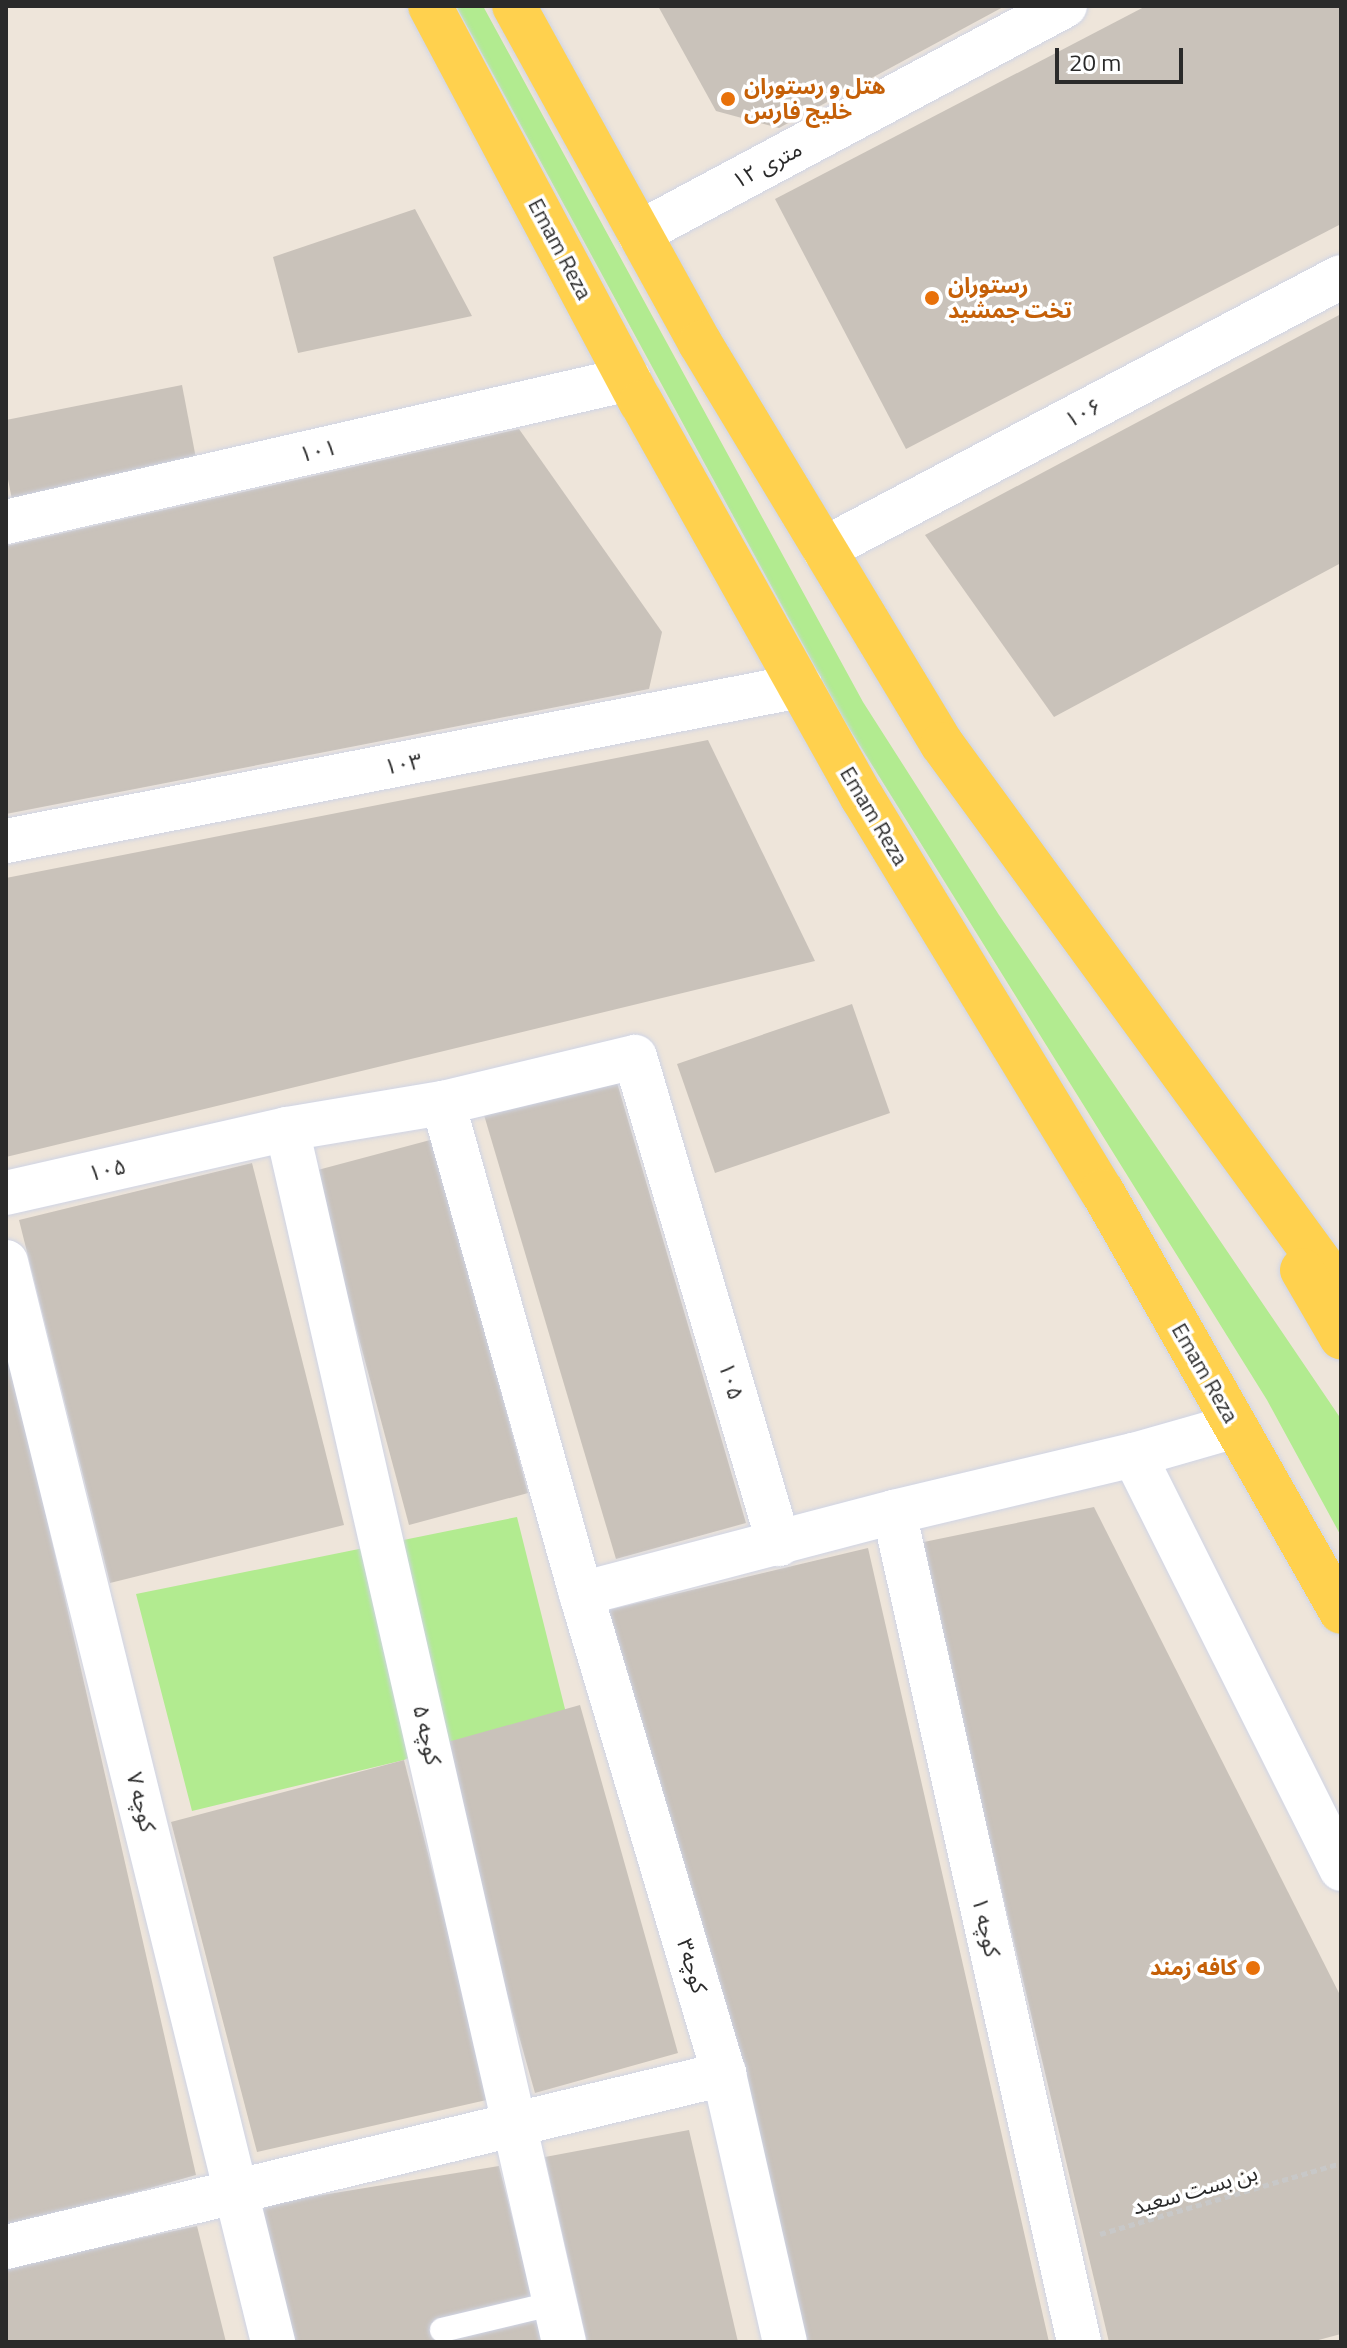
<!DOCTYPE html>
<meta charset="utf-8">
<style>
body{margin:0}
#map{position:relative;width:1347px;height:2348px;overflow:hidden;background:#eee5da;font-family:"Titillium Web","Noto Sans Arabic",sans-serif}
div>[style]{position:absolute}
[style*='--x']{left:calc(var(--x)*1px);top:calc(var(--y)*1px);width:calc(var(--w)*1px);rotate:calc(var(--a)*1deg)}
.green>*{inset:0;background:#b2eb90}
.building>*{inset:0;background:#c9c2ba}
.path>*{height:5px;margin-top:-2.5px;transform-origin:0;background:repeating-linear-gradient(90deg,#c8c8c8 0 6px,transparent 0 10px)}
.roads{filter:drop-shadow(0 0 2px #cfd4e5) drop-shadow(0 0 2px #cfd4e5)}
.service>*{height:24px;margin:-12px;padding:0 12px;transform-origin:12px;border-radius:12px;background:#fff}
.minor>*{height:44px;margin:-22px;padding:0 22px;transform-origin:22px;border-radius:22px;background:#fff}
.primary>*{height:44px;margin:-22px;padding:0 22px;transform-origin:22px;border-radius:22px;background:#ffd14e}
.dots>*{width:22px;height:22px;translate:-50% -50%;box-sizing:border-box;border:4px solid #fff;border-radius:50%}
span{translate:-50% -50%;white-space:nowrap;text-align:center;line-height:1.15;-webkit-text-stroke:7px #fff;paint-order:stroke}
.food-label{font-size:22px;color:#c56008;font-weight:700}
.left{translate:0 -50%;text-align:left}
.right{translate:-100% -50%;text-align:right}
.street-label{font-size:22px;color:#2a2a2a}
.frame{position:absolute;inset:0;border:8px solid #2a2a2a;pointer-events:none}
.scale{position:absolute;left:1055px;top:48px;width:128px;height:36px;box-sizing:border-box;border:4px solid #2a2a2a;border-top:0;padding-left:10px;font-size:24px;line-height:28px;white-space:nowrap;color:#2a2a2a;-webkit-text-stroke:6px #fff;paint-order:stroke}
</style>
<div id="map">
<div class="green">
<i style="clip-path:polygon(456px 6px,483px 6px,863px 702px,999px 915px,1341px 1419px,1341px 1536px,1267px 1400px,844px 720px)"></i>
<i style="clip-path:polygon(517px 1517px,568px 1721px,437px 1745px,404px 1760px,192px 1811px,136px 1594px)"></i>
</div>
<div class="building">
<i style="clip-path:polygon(658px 6px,1005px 6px,779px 128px,716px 111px)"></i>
<i style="clip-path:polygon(1146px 6px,1341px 6px,1341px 224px,906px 449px,775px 199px)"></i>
<i style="clip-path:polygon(415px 209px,472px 316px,298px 353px,273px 257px)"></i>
<i style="clip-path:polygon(1341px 314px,1341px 563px,1054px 717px,925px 535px)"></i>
<i style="clip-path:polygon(182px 385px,198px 469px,13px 505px,6px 469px,6px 420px)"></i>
<i style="clip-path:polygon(519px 429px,662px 632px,649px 689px,6px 814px,6px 546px)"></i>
<i style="clip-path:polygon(708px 740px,815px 961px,6px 1157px,6px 878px)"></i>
<i style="clip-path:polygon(852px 1004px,890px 1113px,715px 1173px,677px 1064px)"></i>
<i style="clip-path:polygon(616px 1079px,746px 1523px,616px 1559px,484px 1115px)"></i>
<i style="clip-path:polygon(434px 1139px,528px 1493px,409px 1525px,314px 1171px)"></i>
<i style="clip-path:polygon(252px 1163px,344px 1525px,110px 1583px,19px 1220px)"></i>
<i style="clip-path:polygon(6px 1339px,196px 2175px,6px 2229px)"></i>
<i style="clip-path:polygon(1094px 1507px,1341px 1997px,1341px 2334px,1311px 2342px,1109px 2342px,919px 1543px)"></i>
<i style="clip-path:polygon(868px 1548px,1049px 2342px,803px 2342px,604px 1611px)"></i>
<i style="clip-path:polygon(580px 1705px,678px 2053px,535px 2093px,437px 1745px)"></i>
<i style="clip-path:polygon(404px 1760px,491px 2099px,257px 2152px,171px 1822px)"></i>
<i style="clip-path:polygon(689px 2130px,738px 2342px,587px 2342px,545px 2157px)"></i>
<i style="clip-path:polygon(499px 2166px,544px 2342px,294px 2342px,261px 2205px)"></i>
<i style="clip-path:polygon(197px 2226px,226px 2342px,6px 2342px,6px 2267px)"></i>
</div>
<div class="path">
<i style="--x:1100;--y:2234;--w:251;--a:-16.4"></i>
</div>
<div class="roads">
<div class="service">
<i style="--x:442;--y:2330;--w:116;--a:-13.4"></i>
</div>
<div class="minor">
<i style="--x:639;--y:233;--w:483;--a:-28.1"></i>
<i style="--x:6;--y:522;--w:639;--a:-12.93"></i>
<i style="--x:824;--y:549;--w:584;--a:-27.75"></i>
<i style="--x:6;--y:841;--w:809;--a:-11.05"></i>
<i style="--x:443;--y:1103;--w:197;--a:-13.5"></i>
<i style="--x:635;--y:1057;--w:508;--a:73.53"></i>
<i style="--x:287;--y:1129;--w:1244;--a:77.14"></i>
<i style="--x:6;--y:1193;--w:288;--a:-12.8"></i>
<i style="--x:287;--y:1129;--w:158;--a:-9.5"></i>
<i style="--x:443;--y:1103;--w:510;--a:74.3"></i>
<i style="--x:581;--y:1594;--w:501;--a:73.41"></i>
<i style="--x:724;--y:2074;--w:275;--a:77.2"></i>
<i style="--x:6;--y:1262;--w:1113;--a:76.11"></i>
<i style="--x:1134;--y:1455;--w:463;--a:63.4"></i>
<i style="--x:894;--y:1512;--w:850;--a:77.43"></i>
<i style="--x:581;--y:1594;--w:324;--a:-14.7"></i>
<i style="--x:894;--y:1512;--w:247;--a:-13.4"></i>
<i style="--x:1134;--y:1455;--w:105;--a:-16"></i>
<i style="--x:6;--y:2247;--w:739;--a:-13.55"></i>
</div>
<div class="primary">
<i style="--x:430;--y:6;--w:449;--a:62"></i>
<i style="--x:641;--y:402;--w:453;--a:60.8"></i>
<i style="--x:862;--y:797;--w:461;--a:58.7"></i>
<i style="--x:1102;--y:1191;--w:484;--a:60.4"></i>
<i style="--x:514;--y:6;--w:385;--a:61.1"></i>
<i style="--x:700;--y:343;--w:468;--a:58.9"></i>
<i style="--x:942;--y:744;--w:677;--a:53.89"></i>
<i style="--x:1302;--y:1270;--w:78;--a:59.8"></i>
</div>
</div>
<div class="dots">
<i style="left:728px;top:99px;background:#e8710a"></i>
<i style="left:932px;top:298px;background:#e8710a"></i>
<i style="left:1253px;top:1968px;background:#e8710a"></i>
</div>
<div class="food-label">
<span class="left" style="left:744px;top:99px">هتل و رستوران<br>خلیج فارس</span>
<span class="left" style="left:948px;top:298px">رستوران<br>تخت جمشید</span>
<span class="right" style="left:1237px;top:1968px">کافه زمند</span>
</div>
<div class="street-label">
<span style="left:767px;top:165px;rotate:-28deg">۱۲ متری</span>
<span style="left:560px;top:249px;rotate:62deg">Emam Reza</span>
<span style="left:1083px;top:413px;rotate:-28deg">۱۰۶</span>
<span style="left:318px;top:451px;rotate:-13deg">۱۰۱</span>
<span style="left:403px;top:764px;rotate:-11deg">۱۰۳</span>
<span style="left:874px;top:816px;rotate:59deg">Emam Reza</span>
<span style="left:107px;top:1170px;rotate:-13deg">۱۰۵</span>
<span style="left:1205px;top:1373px;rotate:60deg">Emam Reza</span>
<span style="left:731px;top:1381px;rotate:73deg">۱۰۵</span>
<span style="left:427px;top:1735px;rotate:77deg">کوچه ۵</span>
<span style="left:141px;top:1802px;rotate:76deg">کوچه ۷</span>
<span style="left:986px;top:1927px;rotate:77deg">کوچه ۱</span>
<span style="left:692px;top:1966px;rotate:73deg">کوچه۳</span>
<span style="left:1195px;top:2190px;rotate:-16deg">بن بست سعید</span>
</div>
<div class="frame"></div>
<div class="scale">20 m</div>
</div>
